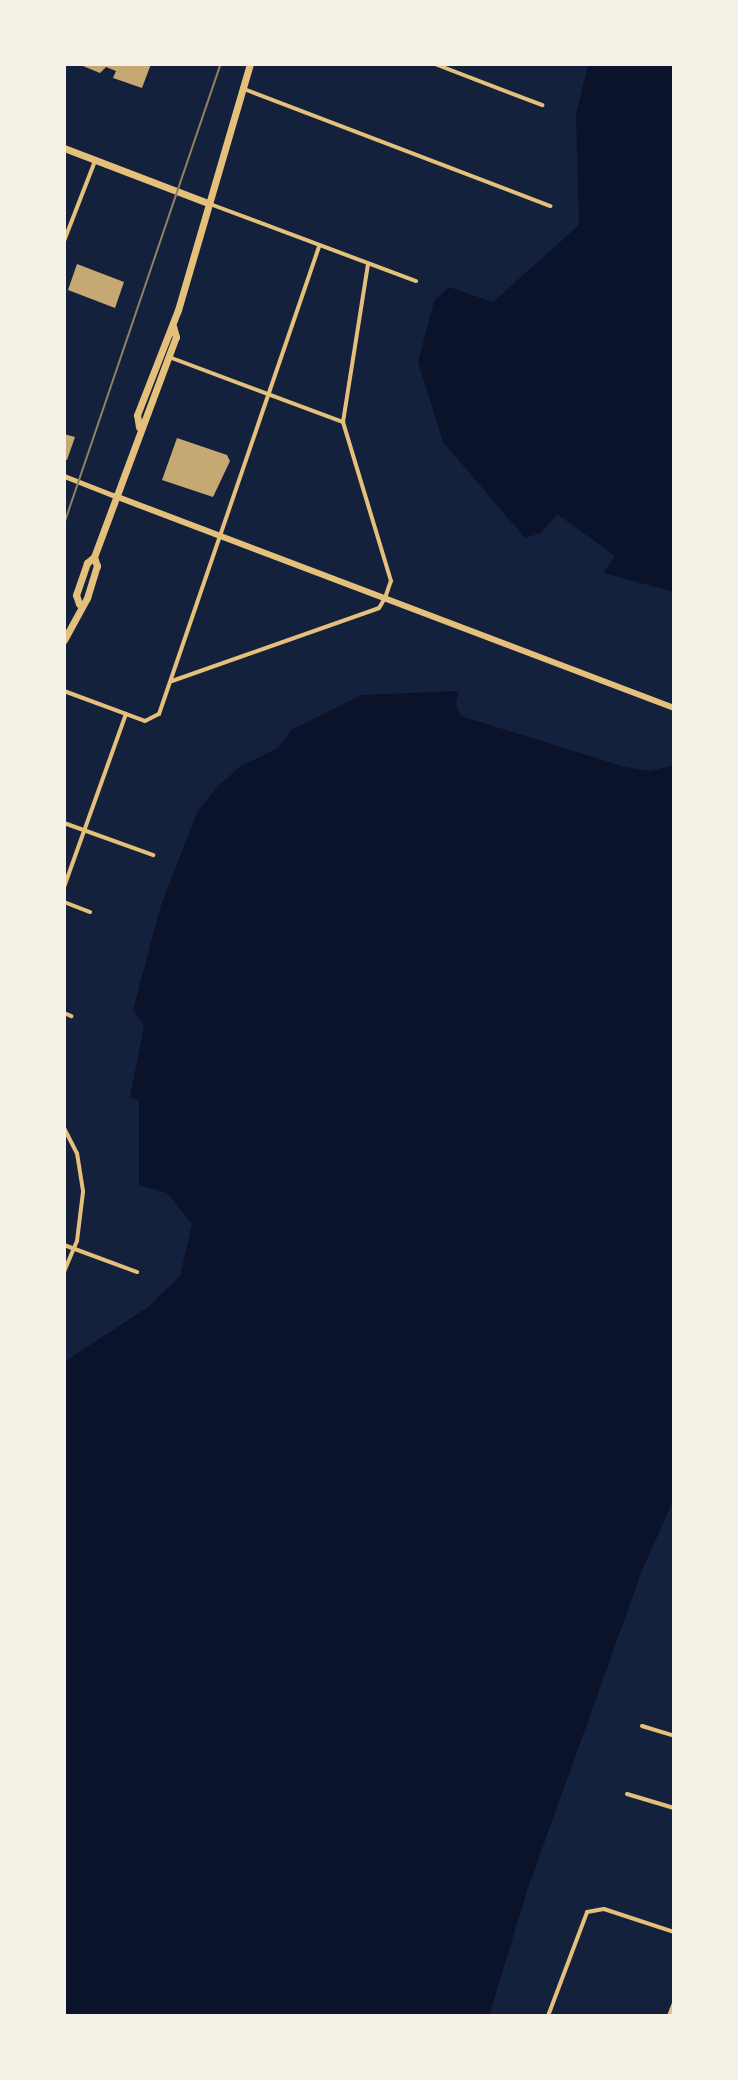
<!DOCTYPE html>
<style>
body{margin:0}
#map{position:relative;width:738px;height:2080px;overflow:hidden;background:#14213d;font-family:Mulish,sans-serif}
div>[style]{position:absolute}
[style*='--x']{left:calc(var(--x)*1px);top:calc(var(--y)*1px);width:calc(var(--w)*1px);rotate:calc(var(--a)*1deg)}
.water>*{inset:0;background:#0b132b}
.building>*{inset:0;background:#c6a872}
.minor>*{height:4px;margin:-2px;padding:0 2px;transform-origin:2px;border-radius:2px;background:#e5c07b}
.tertiary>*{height:5px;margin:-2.5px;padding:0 2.5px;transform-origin:2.5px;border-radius:2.5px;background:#e5c07b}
.secondary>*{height:6px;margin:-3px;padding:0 3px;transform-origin:3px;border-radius:3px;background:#e5c07b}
.primary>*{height:7px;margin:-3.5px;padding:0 3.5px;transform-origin:3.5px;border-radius:3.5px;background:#e5c07b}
.rail>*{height:2px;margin:-1px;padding:0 1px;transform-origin:1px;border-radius:1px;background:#918062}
span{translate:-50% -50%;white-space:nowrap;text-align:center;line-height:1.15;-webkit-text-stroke:8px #f6f1e7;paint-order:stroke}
.frame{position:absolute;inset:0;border:66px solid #f6f1e7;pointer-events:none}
</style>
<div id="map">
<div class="water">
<i style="clip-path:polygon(588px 64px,674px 64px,674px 592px,603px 573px,615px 556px,557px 514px,541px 533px,525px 538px,443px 442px,418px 362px,434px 301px,449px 287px,493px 302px,579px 225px,576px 115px)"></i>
<i style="clip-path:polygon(458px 691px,456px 704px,461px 716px,625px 767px,650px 771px,674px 765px,674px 1499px,642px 1571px,528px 1888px,489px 2016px,64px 2016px,64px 1362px,148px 1307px,180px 1276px,192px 1224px,167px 1193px,139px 1185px,139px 1101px,130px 1097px,144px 1026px,133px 1010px,160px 908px,197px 812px,219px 785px,241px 766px,278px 748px,291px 730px,361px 695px)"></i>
</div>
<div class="building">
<i style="clip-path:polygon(78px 64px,151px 64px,142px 88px,113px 78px,116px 71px,106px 67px,100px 73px)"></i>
<i style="clip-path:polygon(77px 264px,124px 282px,115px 308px,68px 290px)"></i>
<i style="clip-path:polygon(64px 434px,75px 437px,67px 460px,64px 459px)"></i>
<i style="clip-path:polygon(177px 438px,227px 455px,230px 461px,213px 497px,162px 480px)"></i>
</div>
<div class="minor">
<i style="--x:435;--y:64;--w:115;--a:21"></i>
<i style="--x:244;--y:89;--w:328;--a:20.9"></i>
<i style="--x:210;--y:204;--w:220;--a:20.5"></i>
<i style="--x:64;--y:241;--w:86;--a:-68.8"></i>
<i style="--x:169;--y:357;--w:186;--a:20.5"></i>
<i style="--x:172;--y:681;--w:219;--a:-19.4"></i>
<i style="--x:379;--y:608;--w:12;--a:-59"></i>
<i style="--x:385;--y:598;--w:18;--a:-71"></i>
<i style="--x:391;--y:581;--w:166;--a:-106.8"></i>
<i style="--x:343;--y:422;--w:159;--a:-81"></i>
<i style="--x:64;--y:691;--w:86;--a:20.3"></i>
<i style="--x:145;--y:721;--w:16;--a:-27"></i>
<i style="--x:159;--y:714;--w:495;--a:-71.1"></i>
<i style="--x:64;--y:823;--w:95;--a:19.8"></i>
<i style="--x:64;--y:887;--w:184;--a:-70.3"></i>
<i style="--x:64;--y:902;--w:28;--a:21"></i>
<i style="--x:64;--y:1013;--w:8;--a:23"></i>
<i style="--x:64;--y:1128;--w:28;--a:63"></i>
<i style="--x:77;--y:1153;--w:39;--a:81"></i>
<i style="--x:83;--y:1192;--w:49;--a:97"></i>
<i style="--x:77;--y:1241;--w:33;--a:113"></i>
<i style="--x:64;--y:1245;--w:78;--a:20.3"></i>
<i style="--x:642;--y:1726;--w:34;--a:17"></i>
<i style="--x:627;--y:1794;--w:49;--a:16.6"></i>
<i style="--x:548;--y:2016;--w:111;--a:-69.4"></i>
<i style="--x:587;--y:1912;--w:17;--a:-10"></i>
<i style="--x:604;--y:1909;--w:74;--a:18.2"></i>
<i style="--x:669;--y:2016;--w:14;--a:-69"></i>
</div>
<div class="tertiary">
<i style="--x:64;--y:476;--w:55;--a:21.4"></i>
</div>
<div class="secondary">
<i style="--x:115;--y:496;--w:598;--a:20.77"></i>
</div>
<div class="primary">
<i style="--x:64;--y:148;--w:154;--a:20.9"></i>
<i style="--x:139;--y:427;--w:12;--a:-99"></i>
<i style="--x:137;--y:415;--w:113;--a:-68.7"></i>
<i style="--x:178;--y:310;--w:256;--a:-73.7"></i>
<i style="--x:79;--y:604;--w:9;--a:-108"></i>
<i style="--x:76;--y:595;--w:34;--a:-71"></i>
<i style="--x:87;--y:563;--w:9;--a:-41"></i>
<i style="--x:94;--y:557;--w:235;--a:-69.6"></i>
<i style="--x:176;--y:337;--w:11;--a:-105"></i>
<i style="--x:64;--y:640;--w:48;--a:-61.3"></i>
<i style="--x:87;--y:598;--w:34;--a:-73"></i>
<i style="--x:97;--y:566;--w:9;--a:-108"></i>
</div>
<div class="rail">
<i style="--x:64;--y:524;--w:486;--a:-71.2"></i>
</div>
<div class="frame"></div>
</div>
